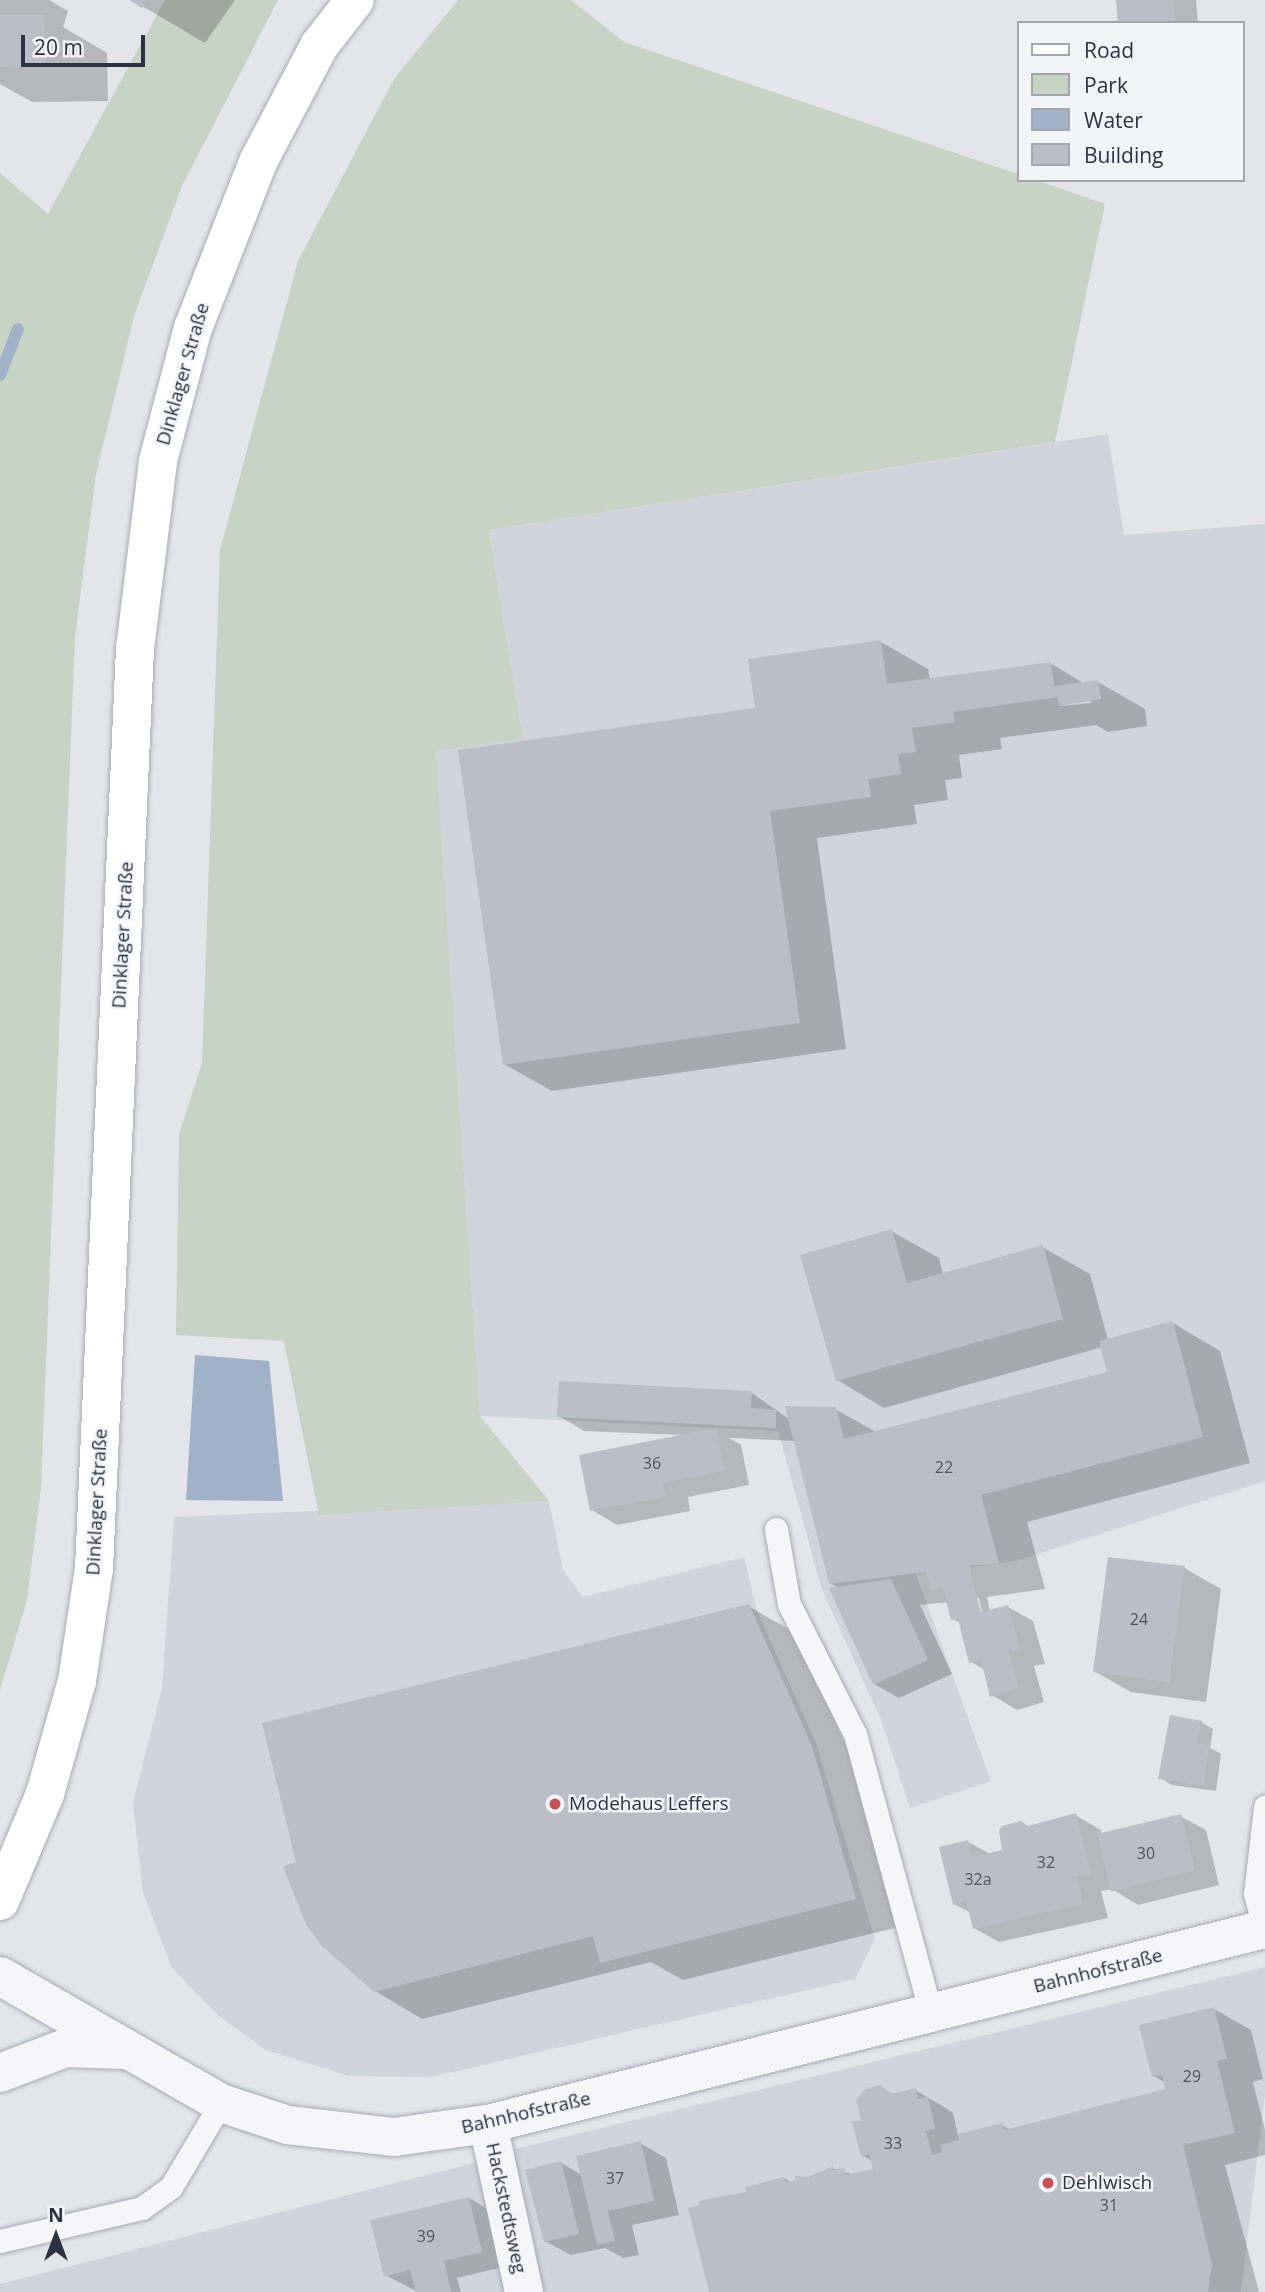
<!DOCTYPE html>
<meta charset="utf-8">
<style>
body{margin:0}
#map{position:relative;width:1265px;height:2292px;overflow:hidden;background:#e3e5ea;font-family:"Open Sans",sans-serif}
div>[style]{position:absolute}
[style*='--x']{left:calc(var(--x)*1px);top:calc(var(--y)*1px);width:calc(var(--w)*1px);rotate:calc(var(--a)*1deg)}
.built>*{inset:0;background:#d1d4dc}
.green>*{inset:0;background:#c7d3c5}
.water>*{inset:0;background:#a1b1c7}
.shadow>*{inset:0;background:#0003}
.stream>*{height:12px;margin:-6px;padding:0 6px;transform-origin:6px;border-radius:6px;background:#a1b1c7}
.building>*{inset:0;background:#bbbec7}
.roads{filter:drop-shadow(0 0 2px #a8acb4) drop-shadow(0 0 2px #a8acb4)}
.lane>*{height:23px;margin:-11.5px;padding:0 11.5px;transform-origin:11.5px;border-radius:11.5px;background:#f6f6f9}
.street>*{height:38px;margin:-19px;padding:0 19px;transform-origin:19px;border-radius:19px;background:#f6f6f9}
.secondary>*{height:38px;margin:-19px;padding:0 19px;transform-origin:19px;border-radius:19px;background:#fff}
.dots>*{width:19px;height:19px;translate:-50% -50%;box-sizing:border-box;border:4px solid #f3f4f8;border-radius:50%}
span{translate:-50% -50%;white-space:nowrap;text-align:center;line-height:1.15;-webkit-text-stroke:5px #f3f4f8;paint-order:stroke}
.number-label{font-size:16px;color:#505562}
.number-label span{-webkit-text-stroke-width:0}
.street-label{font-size:19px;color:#2c3241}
.poi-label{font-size:19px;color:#2c3241}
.left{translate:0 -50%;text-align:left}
.legend{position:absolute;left:1017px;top:21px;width:228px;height:161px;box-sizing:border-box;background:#f3f4f8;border:2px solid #a3a6af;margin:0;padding:9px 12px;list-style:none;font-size:21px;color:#2c3241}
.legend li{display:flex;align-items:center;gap:14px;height:35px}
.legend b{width:35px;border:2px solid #a3a6af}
.north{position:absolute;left:21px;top:2201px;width:70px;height:70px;-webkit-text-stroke:5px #f3f4f8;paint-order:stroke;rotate:0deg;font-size:19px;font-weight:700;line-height:28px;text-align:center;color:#2c3241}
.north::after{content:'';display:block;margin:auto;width:24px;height:32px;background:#2c3241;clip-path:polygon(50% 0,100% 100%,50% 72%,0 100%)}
.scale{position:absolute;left:21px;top:35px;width:124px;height:32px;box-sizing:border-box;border:4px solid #2c3241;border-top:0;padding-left:9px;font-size:21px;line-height:24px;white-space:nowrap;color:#2c3241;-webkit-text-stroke:5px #f3f4f8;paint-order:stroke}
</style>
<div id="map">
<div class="built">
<i style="clip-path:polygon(1108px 434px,1124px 535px,1265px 524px,1265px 1481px,1016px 1561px,916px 1574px,991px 1781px,910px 1808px,881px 1720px,821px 1587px,778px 1431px,480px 1416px,436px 750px,523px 738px,489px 530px)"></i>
<i style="clip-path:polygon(549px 1501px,563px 1570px,583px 1597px,744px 1557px,756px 1608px,817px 1746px,875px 1939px,855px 1979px,431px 2077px,349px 2076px,266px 2050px,219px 2016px,172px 1968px,143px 1893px,133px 1803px,162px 1688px,174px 1517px)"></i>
<i style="clip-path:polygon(1265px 1967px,1265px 2094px,1241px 2292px,538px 2292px,507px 2151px)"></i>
<i style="clip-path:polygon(477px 2162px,504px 2292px,0 2292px,0 2284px)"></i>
</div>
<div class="green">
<i style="clip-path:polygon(165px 0,278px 0,182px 186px,135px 313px,96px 474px,75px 637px,41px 1488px,27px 1600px,0 1690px,0 173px,48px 214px)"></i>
<i style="clip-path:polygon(458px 0,571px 0,624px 42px,1018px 174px,1018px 180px,1036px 180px,1105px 204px,1055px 442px,489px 530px,523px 739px,436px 751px,480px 1416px,549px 1501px,319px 1515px,284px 1341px,176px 1335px,179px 1134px,202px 1063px,220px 550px,298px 261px,394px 79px)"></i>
</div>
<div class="water">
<i style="clip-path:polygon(195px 1355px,269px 1361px,283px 1501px,186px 1500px)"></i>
</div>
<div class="shadow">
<i style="clip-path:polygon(0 0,49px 0,68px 11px,63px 27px,107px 53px,108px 101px,32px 102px,0 84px)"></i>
<i style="clip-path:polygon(132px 0,235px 0,205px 43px)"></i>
<i style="clip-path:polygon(1118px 0,1196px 0,1198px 23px,1120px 23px)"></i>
<i style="clip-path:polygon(evenodd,881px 642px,928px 669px,930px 680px,1050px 663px,1085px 684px,1098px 682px,1145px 709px,1147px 726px,1108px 732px,1096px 725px,1000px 738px,1002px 749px,959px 755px,962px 778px,945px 780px,948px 800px,914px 805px,917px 824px,817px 838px,846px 1049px,552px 1091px,504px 1064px,757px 710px,881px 642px,1090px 699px,1091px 703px,1062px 706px,1062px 704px,1090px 699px)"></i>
<i style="clip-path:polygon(evenodd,891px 1231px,939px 1258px,943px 1274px,1042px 1247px,1090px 1274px,1108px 1340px,1173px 1323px,1220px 1351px,1250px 1463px,1027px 1522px,1045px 1589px,987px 1597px,990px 1612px,1008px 1607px,1033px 1621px,1045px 1664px,1034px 1666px,1044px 1702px,1017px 1710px,992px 1695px,985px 1670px,971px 1662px,961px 1624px,953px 1619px,948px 1602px,920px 1605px,952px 1674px,899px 1698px,874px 1684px,839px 1588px,830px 1583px,795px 1441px,729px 1438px,741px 1445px,749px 1485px,688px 1497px,690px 1511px,617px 1525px,592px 1510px,682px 1435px,584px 1431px,559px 1416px,752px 1393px,790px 1420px,835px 1409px,876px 1432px,1109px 1373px,1103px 1347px,884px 1408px,837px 1380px,891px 1231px,975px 1598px,979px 1598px,984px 1621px,975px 1598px)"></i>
<i style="clip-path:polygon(1184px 1568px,1221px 1589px,1206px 1702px,1131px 1692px,1094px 1671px)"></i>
<i style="clip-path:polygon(748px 1606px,796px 1633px,859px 1775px,903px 1926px,683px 1980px,651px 1962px,422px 2019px,375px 1991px,298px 1863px)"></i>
<i style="clip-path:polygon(1201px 1722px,1213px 1729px,1210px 1748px,1221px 1754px,1216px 1791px,1172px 1785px,1160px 1778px)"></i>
<i style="clip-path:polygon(1075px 1815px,1101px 1830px,1102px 1835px,1180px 1816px,1206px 1830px,1219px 1885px,1138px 1905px,1112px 1889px,1101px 1891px,1108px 1918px,999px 1942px,974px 1928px,971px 1913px,954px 1904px,968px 1842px,990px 1854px,1004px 1851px,1028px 1827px)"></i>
<i style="clip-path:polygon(1214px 2009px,1251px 2030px,1263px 2079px,1253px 2082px,1265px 2130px,1265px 2155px,1225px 2165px,1259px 2292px,711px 2292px,724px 2196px,749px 2194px,784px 2178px,792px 2183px,832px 2168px,854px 2175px,874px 2170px,872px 2161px,862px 2155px,863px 2121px,880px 2087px,895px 2095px,915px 2090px,941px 2105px,953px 2113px,958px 2135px,1002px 2125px,1011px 2130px,1165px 2091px,1166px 2083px,1154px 2076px)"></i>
<i style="clip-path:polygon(640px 2143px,666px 2158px,679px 2215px,632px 2225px,639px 2255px,623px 2258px,605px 2248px,571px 2255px,545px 2241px,561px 2163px,582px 2175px)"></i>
<i style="clip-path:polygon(469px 2198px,494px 2213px,507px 2266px,457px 2278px,461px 2292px,418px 2292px,385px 2275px)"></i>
</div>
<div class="stream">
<i style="--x:0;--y:375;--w:49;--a:-68.6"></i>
</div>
<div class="building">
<i style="clip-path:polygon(129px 0,147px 0,142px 8px)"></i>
<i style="clip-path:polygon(1116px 0,1173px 0,1175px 23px,1118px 23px)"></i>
<i style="clip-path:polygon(0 15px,44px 15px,45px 66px,0 67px)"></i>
<i style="clip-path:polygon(881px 640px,887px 684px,1051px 662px,1054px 686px,1098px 680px,1101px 699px,1059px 706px,1058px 697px,953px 712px,955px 722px,912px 728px,916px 752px,898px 754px,901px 774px,868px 779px,871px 797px,770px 811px,800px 1023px,503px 1065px,458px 750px,755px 708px,748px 659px)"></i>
<i style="clip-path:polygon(892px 1229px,907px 1283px,1043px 1245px,1063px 1319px,836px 1381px,800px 1255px)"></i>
<i style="clip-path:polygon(1173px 1321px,1203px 1437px,981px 1495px,999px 1563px,970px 1566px,972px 1580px,981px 1612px,1008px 1605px,1020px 1650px,1009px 1652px,1019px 1688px,990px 1697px,981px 1660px,969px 1663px,958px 1619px,951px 1620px,943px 1588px,931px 1590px,926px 1572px,829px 1584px,785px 1406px,836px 1407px,844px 1439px,1107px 1372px,1099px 1341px)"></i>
<i style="clip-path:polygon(559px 1381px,752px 1391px,751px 1408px,776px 1410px,776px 1428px,557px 1417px)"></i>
<i style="clip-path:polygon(716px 1428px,725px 1471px,663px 1483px,666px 1497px,590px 1511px,579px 1455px)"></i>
<i style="clip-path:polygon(1108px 1557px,1185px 1566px,1169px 1682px,1093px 1672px)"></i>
<i style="clip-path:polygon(891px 1579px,928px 1660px,873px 1685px,829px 1588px)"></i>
<i style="clip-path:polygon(749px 1604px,812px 1746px,856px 1899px,600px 1963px,593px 1937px,589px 1937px,374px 1992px,322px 1946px,307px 1926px,285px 1872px,284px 1866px,296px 1862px,262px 1723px)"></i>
<i style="clip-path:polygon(1170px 1715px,1202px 1721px,1197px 1743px,1209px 1746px,1204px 1786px,1158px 1779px)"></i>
<i style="clip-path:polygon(1076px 1813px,1091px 1874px,1077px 1877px,1083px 1904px,973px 1929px,966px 1901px,953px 1905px,939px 1847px,968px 1840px,972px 1857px,1002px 1850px,999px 1831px,1002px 1826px,1021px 1821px,1028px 1826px)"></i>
<i style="clip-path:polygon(1181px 1814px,1195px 1871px,1111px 1892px,1097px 1834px)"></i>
<i style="clip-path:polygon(1214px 2007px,1227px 2059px,1217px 2061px,1235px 2133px,1183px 2145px,1212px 2264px,1208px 2292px,709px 2292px,688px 2208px,699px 2205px,698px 2201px,746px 2192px,745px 2187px,784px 2177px,786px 2182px,796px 2180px,795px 2176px,809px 2177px,833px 2166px,833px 2170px,844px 2168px,846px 2175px,873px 2169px,869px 2154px,861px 2157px,852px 2122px,861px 2120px,856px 2100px,865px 2089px,880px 2085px,892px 2094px,916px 2088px,918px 2099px,928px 2097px,935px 2129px,926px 2131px,932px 2155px,942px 2152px,940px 2145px,959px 2140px,958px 2134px,1002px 2123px,1004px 2130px,1165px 2089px,1162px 2075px,1152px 2077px,1139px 2025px)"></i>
<i style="clip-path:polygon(641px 2141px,654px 2201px,608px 2211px,615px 2241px,597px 2245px,576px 2156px)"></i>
<i style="clip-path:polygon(561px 2161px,579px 2234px,544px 2242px,525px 2170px)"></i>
<i style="clip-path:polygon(469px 2197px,482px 2252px,444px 2261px,451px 2292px,416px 2292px,410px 2270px,384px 2277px,370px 2220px)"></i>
</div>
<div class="roads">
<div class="lane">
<i style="--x:776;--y:1529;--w:76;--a:80.2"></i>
<i style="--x:789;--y:1604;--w:146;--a:63.1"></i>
<i style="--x:855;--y:1734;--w:289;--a:74.8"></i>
<i style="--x:1264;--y:1929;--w:36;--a:-104"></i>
<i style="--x:1255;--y:1894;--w:88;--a:-83.4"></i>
<i style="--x:0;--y:2241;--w:146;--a:-13.1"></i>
<i style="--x:142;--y:2208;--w:36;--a:-36"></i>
<i style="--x:171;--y:2187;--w:98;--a:-59.2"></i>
</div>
<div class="street">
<i style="--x:0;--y:1976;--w:255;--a:29.9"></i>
<i style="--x:221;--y:2103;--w:71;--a:18.2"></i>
<i style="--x:288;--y:2125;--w:107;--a:6.5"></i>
<i style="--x:394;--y:2137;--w:95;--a:-7.9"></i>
<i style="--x:488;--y:2124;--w:801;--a:-14.09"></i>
<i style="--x:0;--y:2073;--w:70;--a:-21"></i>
<i style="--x:65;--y:2048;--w:58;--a:2"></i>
<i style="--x:488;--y:2124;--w:172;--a:77.9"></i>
</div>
<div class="secondary">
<i style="--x:0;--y:1901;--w:116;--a:-67.2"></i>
<i style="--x:45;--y:1794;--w:117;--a:-74.2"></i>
<i style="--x:77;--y:1681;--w:113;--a:-81.4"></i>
<i style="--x:94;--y:1569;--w:921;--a:-87.45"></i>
<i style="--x:135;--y:649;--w:189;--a:-83"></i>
<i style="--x:158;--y:461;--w:138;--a:-75.3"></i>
<i style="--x:193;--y:328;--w:180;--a:-68.6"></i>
<i style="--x:259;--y:160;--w:129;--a:-62.2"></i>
<i style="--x:319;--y:46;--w:58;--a:-52"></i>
</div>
</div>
<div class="dots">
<i style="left:555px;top:1804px;background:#c5525b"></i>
<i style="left:1048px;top:2183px;background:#c5525b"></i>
</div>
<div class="number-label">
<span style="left:652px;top:1463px">36</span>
<span style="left:944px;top:1467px">22</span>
<span style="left:1139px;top:1619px">24</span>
<span style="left:1146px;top:1853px">30</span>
<span style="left:1046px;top:1862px">32</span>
<span style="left:978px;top:1879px">32a</span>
<span style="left:1192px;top:2076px">29</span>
<span style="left:893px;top:2143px">33</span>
<span style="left:615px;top:2178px">37</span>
<span style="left:1109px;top:2205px">31</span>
<span style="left:426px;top:2236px">39</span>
</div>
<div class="street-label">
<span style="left:183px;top:374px;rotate:-74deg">Dinklager Straße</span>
<span style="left:123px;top:935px;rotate:-87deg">Dinklager Straße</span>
<span style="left:97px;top:1502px;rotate:-87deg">Dinklager Straße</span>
<span style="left:1098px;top:1971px;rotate:-14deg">Bahnhofstraße</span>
<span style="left:526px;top:2113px;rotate:-13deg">Bahnhofstraße</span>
<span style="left:506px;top:2208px;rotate:78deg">Hackstedtsweg</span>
</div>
<div class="poi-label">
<span class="left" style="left:569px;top:1804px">Modehaus Leffers</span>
<span class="left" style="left:1062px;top:2183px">Dehlwisch</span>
</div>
<ul class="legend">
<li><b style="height:9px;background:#fff"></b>Road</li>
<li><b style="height:19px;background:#c7d3c5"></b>Park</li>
<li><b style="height:19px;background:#a1b1c7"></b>Water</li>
<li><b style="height:19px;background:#bbbec7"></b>Building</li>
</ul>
<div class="north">N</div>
<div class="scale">20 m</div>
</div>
